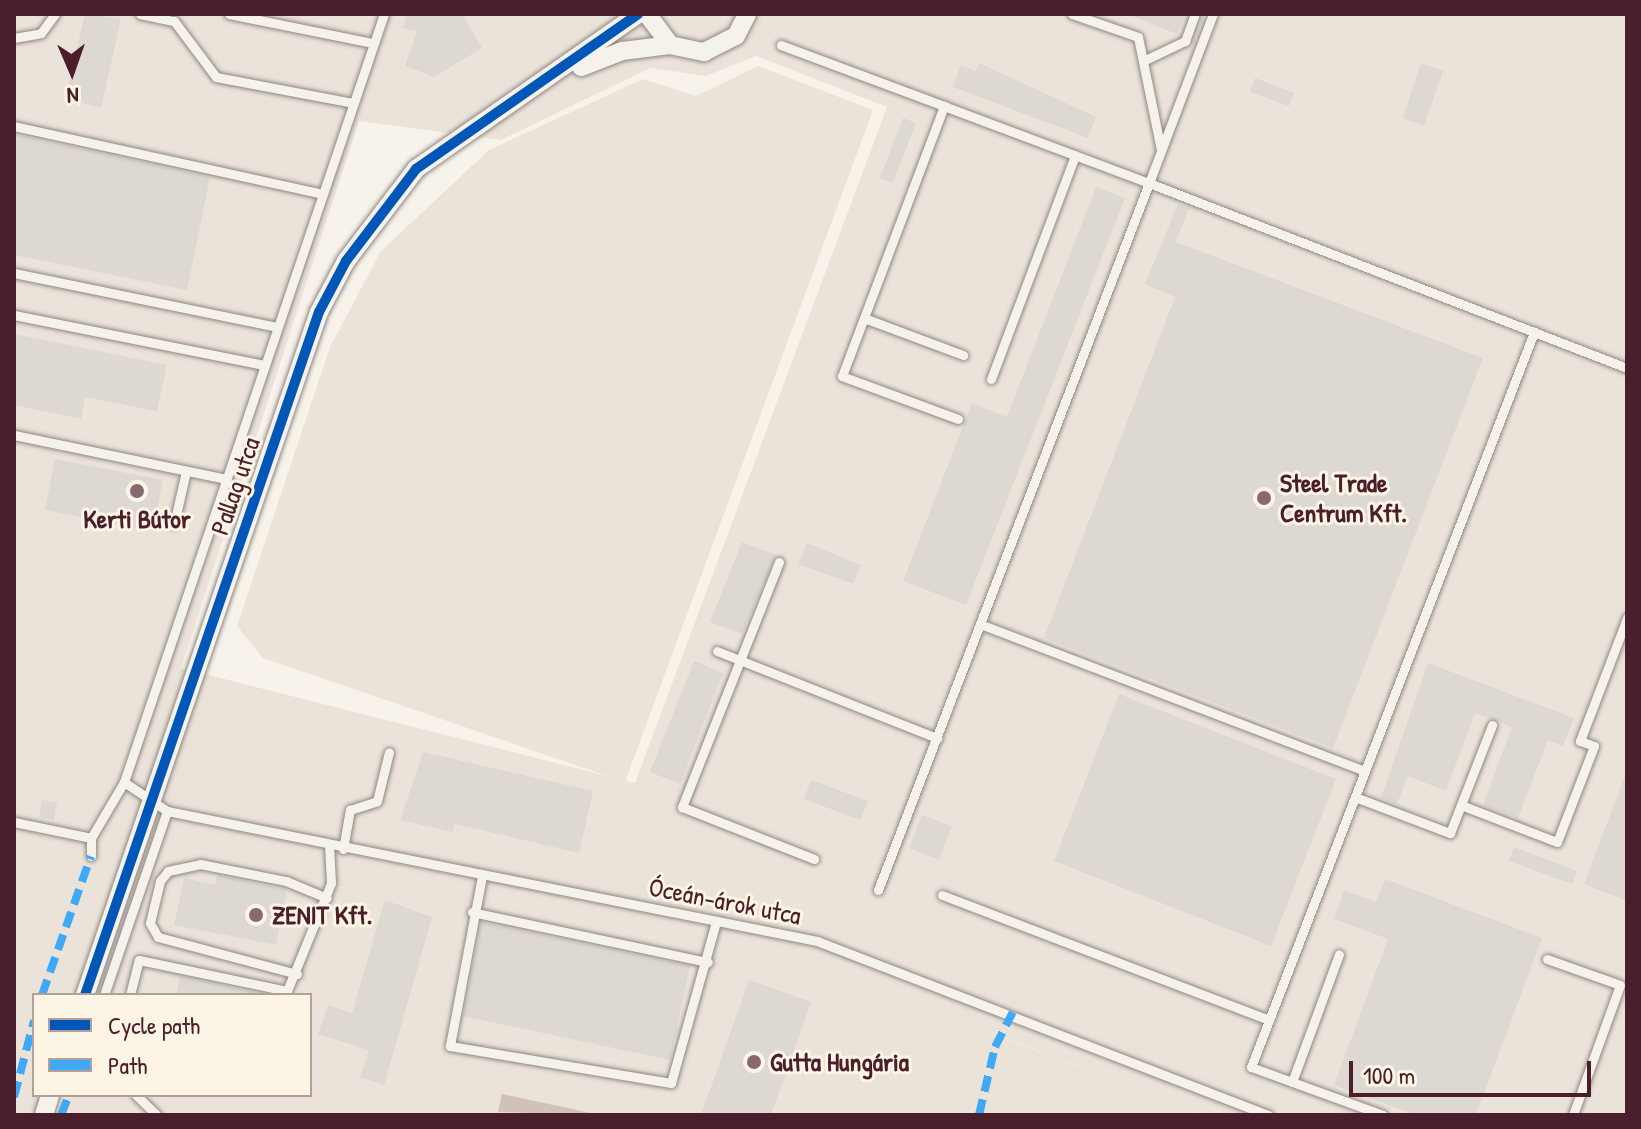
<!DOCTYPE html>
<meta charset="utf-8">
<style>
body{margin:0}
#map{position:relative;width:1641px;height:1129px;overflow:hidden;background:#f7f3ea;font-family:"Patrick Hand",sans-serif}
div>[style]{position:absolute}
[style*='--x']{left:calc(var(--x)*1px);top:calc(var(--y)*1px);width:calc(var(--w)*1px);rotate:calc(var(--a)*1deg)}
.built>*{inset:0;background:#ebe3d9}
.green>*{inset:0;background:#ebe2d8}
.water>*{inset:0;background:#d0c1ba}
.building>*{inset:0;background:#ddd8d2}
.roads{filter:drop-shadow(0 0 2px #908684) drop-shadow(0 0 2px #908684)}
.service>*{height:9px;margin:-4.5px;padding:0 4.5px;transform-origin:4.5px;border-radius:4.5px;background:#f5f2ec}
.minor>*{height:18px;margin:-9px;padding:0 9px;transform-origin:9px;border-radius:9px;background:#f5f2ec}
.quiet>*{height:8px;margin-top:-4px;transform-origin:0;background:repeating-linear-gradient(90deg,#3fa9f5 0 16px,transparent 0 24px)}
.cycleway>*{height:10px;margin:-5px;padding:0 5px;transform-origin:5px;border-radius:5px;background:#0057b8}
.dots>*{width:22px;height:22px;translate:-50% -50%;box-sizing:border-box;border:4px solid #fcf5e5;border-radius:50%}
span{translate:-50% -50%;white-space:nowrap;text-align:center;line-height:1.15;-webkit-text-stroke:6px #fcf5e5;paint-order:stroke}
.poi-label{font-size:26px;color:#4a1f2b;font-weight:700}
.left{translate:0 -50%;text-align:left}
.street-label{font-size:26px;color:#4a1f2b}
.frame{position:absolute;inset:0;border:16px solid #4a1f2b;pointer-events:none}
.legend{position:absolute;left:32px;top:993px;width:280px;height:104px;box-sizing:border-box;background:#fcf5e5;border:2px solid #b59f9b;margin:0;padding:10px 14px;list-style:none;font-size:24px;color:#4a1f2b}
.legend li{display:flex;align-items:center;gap:16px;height:40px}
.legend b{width:40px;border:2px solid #b59f9b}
.north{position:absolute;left:32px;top:32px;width:80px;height:80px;-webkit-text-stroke:6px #fcf5e5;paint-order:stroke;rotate:178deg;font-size:22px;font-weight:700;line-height:32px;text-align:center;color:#4a1f2b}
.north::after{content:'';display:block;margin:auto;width:28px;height:36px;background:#4a1f2b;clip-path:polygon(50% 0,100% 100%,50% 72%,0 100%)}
.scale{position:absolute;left:1349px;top:1061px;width:242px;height:36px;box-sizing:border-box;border:4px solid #4a1f2b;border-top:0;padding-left:10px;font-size:24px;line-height:28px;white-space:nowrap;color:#4a1f2b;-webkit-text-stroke:6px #fcf5e5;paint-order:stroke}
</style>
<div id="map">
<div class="built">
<i style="clip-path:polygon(evenodd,14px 14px,1627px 14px,1627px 1115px,1202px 1115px,991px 1032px,971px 1115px,14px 1115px,14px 14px,756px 56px,887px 107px,635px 783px,181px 668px,359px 121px,501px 140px,650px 68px,706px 76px,756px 56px,14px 14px,34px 995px,310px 995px,310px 1095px,34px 1095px,34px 995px)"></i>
</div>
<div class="green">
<i style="clip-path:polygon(659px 14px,735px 14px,720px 34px,694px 41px,668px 30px)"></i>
<i style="clip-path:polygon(758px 66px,873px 110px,625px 782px,263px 658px,237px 626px,330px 347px,381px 251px,489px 150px,643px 79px,696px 96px)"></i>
<i style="clip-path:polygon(990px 1032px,1202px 1115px,971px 1115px)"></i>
</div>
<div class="water">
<i style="clip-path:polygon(502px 1094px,591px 1113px,591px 1115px,498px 1112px)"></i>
</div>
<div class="building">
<i style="clip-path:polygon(85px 14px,121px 19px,101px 108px,65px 99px)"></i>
<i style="clip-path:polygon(407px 14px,462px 14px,482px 48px,434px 77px,405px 66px,417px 31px,403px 28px)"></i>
<i style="clip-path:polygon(1127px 14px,1185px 14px,1177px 34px)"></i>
<i style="clip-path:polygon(979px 63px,1096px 117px,1088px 138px,953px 87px,961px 65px,976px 71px)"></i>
<i style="clip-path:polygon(1421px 63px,1443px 71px,1424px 126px,1403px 118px)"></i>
<i style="clip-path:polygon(1255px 78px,1294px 93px,1289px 106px,1250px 92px)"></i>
<i style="clip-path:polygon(903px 118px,916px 123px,893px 183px,880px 178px)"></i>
<i style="clip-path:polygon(14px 134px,210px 177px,187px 290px,14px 255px)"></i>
<i style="clip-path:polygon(1096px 187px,1125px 198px,966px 605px,903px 581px,972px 403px,1007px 417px)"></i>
<i style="clip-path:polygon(1178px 204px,1189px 208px,1176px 242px,1483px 358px,1333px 748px,1044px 638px,1175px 297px,1145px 284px)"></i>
<i style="clip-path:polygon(14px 334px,167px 365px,157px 411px,85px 397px,81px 419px,14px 405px)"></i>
<i style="clip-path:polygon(55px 459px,163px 480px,153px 531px,45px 510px)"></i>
<i style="clip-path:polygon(742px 542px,776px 555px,742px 634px,710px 622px)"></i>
<i style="clip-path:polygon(807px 543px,861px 565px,853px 584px,798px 564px)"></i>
<i style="clip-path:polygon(694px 661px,723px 673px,680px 784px,650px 772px)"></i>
<i style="clip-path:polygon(1428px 663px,1574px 718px,1563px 746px,1548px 740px,1518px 818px,1483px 805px,1512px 727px,1475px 713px,1446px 791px,1408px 776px,1397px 804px,1381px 798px)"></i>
<i style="clip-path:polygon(1119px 694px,1336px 779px,1271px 946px,1054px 861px)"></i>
<i style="clip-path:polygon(423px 752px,593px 791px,579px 853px,455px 824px,453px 832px,400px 820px)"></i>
<i style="clip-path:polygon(1626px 773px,1627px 773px,1627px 901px,1584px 884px)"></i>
<i style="clip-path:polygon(811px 780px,868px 801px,860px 820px,804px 799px)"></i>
<i style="clip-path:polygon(42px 800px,57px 802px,54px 820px,39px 817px)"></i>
<i style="clip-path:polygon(922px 815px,952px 826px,939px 860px,909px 848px)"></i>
<i style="clip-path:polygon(1514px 847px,1577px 871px,1572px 884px,1509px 861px)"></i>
<i style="clip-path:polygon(217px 875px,287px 890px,276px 945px,174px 925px,184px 878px,215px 885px)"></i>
<i style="clip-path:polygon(1385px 879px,1542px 938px,1476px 1115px,1416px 1115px,1334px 1085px,1388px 939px,1334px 919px,1344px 890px,1376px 902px)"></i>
<i style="clip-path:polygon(385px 900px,432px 917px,384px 1085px,360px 1077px,369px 1050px,318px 1034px,328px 1005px,352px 1013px)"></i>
<i style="clip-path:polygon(481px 922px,690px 966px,670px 1060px,463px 1016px)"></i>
<i style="clip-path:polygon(180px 976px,260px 993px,260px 995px,176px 995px)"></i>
<i style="clip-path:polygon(749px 980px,811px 1002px,771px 1115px,701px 1115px)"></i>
</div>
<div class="roads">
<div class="service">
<i style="--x:140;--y:14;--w:35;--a:12"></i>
<i style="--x:174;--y:21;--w:70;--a:53.1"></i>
<i style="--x:216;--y:77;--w:139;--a:10.7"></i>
<i style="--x:229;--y:14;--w:147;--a:11.4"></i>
<i style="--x:1072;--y:14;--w:70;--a:19.2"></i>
<i style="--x:1138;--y:37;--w:115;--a:78.5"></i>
<i style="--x:14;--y:38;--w:27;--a:-10"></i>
<i style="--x:41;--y:33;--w:24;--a:-54"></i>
<i style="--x:781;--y:45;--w:174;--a:20.5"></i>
<i style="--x:1143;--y:61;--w:47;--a:-25.5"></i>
<i style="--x:1185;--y:41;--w:29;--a:-70"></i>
<i style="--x:14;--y:126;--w:315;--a:12.4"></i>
<i style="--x:14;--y:273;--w:268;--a:11.6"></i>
<i style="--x:14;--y:315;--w:255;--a:11.3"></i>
<i style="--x:864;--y:318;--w:106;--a:20.5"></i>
<i style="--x:991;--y:379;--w:239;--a:-69.4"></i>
<i style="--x:958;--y:419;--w:124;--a:-159.7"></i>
<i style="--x:842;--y:376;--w:289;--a:-69.3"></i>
<i style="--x:944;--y:106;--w:219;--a:20.6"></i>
<i style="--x:1149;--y:183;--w:181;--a:-69.3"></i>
<i style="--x:14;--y:435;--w:217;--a:11.7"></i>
<i style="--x:174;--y:524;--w:54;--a:-77.2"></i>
<i style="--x:779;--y:562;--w:264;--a:111.6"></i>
<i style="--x:682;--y:807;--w:142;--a:21.5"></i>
<i style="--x:980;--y:624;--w:412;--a:20.9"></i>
<i style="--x:717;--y:651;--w:237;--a:21.6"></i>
<i style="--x:124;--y:782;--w:52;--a:34"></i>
<i style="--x:167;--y:811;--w:663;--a:11.31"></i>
<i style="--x:817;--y:941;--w:484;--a:21.1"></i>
<i style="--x:1355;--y:797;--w:102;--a:20.8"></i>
<i style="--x:1450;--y:833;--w:116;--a:-68.7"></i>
<i style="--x:1461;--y:805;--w:103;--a:21.1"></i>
<i style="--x:1557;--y:842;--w:103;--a:-68.9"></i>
<i style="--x:1594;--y:746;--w:15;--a:-160"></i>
<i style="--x:1580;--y:741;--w:132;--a:-69.1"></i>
<i style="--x:14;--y:822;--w:79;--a:11.7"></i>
<i style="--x:343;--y:849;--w:40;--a:-80"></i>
<i style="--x:350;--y:810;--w:28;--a:-18"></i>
<i style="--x:377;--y:801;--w:50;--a:-76.2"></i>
<i style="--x:91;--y:856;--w:18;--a:-90"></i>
<i style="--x:91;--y:838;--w:65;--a:-59.5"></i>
<i style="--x:124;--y:782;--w:811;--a:-71.3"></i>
<i style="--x:482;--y:876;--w:173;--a:100.7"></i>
<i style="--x:450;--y:1046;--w:224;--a:9.5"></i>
<i style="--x:671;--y:1083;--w:167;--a:-74.4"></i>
<i style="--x:878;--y:890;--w:757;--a:-69.03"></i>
<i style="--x:1149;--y:183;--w:513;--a:21.16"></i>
<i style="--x:942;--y:895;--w:350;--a:20.9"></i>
<i style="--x:472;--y:912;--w:241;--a:12"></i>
<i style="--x:1547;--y:959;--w:77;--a:19.6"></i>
<i style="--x:1620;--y:985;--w:138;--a:109.9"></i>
<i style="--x:297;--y:974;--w:144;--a:-165.1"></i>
<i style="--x:158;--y:937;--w:16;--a:-120"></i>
<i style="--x:150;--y:923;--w:43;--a:-76.6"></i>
<i style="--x:160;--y:881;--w:13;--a:-51"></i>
<i style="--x:168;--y:871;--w:33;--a:-12"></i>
<i style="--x:200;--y:864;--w:88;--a:11.2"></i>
<i style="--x:286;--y:881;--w:44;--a:22.5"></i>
<i style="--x:104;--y:995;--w:194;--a:-71.1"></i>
<i style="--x:130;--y:995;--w:36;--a:-76"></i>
<i style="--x:139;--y:960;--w:151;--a:11.8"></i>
<i style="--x:287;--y:991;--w:117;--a:-67.8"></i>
<i style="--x:331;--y:883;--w:37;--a:-93"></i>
<i style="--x:1292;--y:1082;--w:136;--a:-69.8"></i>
<i style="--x:136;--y:1095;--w:29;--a:44"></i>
<i style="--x:1383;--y:1115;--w:140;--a:-160"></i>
<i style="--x:1251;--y:1067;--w:788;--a:-68.94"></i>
</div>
<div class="minor">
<i style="--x:647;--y:14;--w:39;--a:53"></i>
<i style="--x:670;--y:45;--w:35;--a:12"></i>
<i style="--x:704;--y:52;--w:36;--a:-27"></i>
<i style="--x:736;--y:36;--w:25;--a:-63"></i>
<i style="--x:581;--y:67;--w:44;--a:-21.3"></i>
<i style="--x:622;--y:51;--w:48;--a:-7.1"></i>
<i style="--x:85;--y:995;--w:722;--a:-71.09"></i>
<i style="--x:319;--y:312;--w:58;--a:-62.1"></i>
<i style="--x:346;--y:261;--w:116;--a:-52.7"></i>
<i style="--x:416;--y:169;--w:271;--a:-34.9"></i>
<i style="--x:44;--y:1115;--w:21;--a:-73"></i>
</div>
</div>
<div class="quiet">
<i style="--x:42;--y:995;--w:147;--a:-70.6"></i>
<i style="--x:14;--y:1097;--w:79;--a:-75.3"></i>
<i style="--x:61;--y:1115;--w:22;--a:-68"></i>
<i style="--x:979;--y:1115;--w:70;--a:-76.8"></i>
<i style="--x:995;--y:1047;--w:39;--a:-63"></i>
</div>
<div class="cycleway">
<i style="--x:85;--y:995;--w:722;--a:-71.09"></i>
<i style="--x:319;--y:312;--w:58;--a:-62.1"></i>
<i style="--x:346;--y:261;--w:116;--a:-52.7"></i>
<i style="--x:416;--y:169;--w:271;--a:-34.9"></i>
</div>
<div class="dots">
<i style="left:137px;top:491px;background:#87696e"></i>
<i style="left:1264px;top:498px;background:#87696e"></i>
<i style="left:256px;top:915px;background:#87696e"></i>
<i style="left:754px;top:1062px;background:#87696e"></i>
</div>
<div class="poi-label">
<span class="left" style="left:1280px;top:498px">Steel Trade<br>Centrum Kft.</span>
<span style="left:137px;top:519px">Kerti Bútor</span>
<span class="left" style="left:272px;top:915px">ZENIT Kft.</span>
<span class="left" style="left:770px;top:1062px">Gutta Hungária</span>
</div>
<div class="street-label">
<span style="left:235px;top:486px;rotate:-71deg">Pallag utca</span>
<span style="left:725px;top:901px;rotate:11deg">Óceán-árok utca</span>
</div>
<div class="frame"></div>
<ul class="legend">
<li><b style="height:10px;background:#0057b8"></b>Cycle path</li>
<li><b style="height:10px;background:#3fa9f5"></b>Path</li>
</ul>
<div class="north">N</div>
<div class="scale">100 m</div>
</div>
